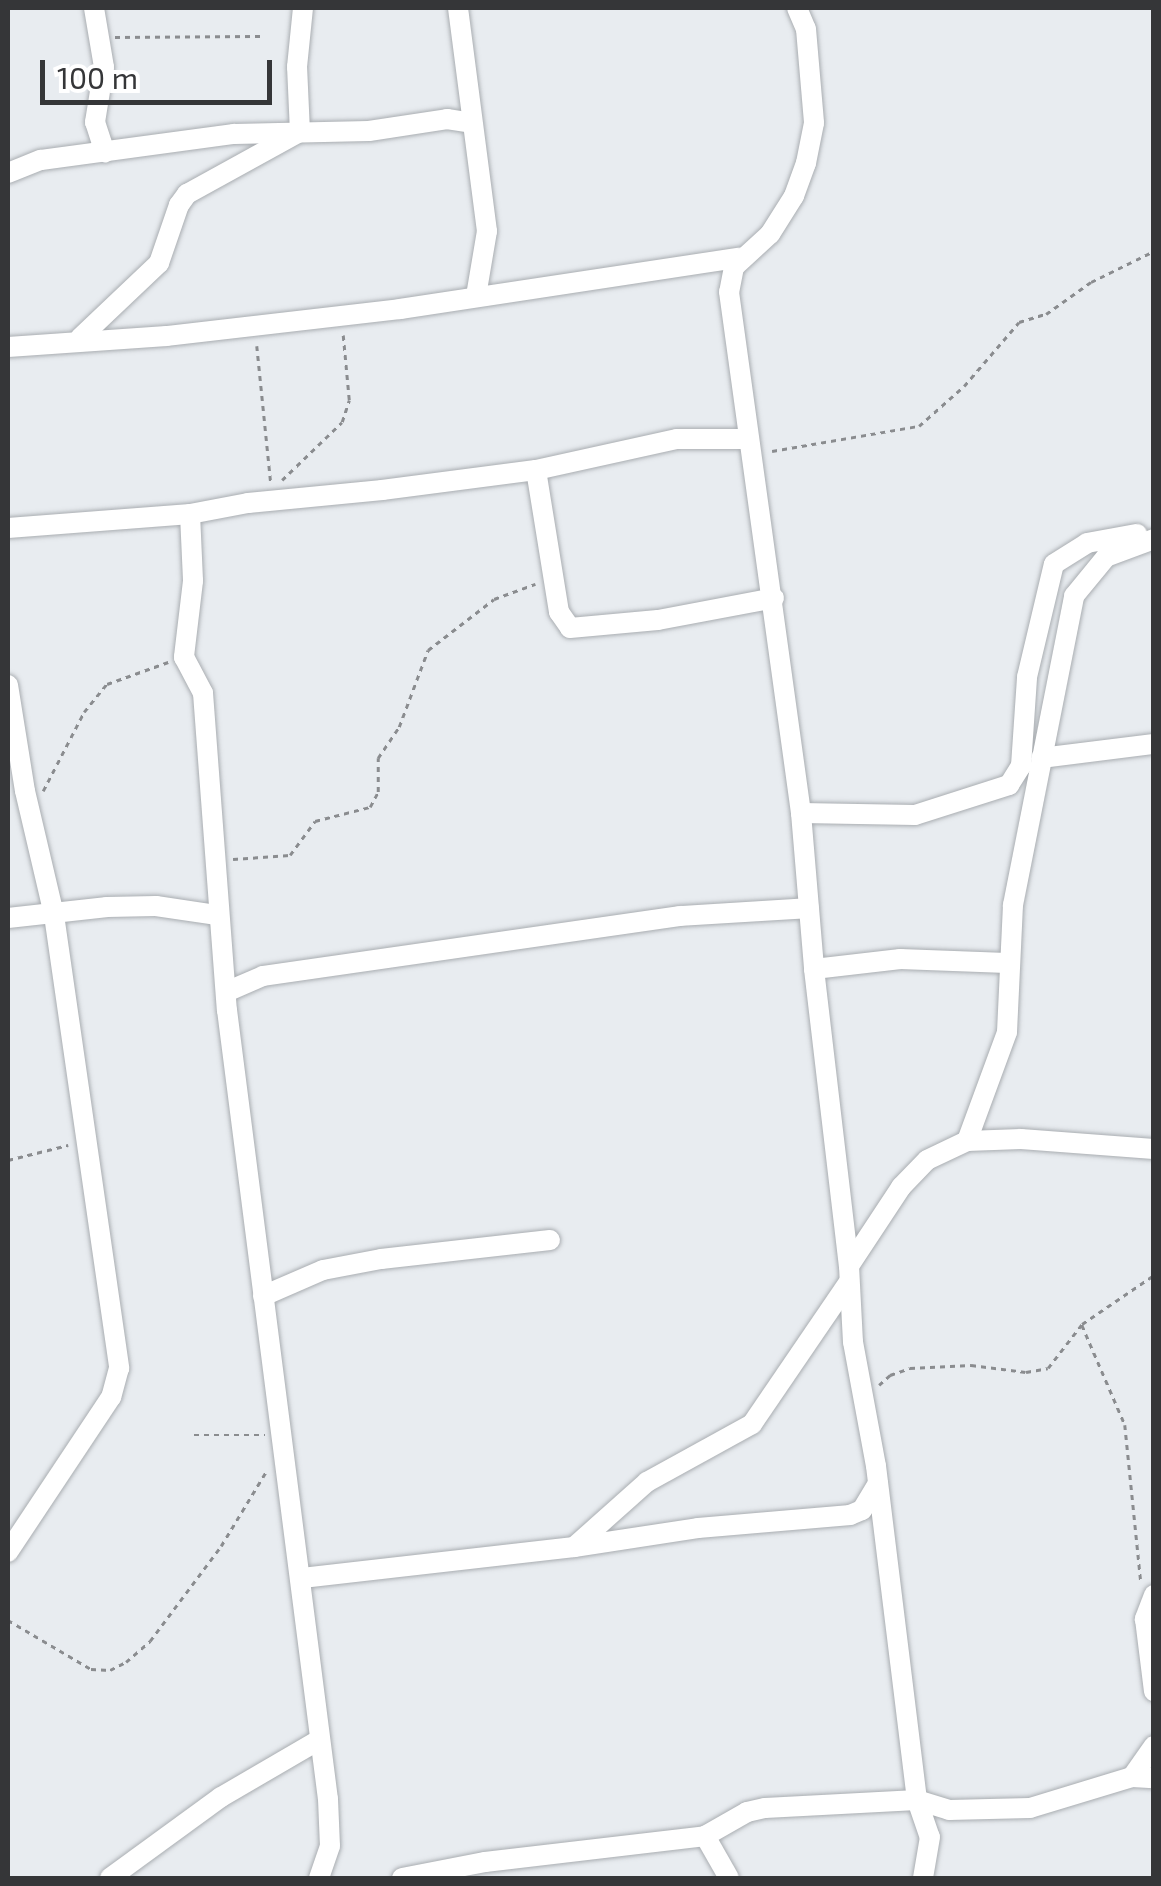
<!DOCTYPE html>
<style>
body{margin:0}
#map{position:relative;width:1161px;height:1886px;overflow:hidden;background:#e8ecf0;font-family:"Exo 2",sans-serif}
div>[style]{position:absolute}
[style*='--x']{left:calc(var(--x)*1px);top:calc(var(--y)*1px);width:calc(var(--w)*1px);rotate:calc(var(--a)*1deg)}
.path>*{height:2.5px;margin-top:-1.25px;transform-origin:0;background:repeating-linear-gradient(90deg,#8a8c8f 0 5px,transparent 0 10px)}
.roads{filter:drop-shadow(0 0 2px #a9adb1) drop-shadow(0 0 2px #a9adb1)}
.minor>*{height:20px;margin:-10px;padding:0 10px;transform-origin:10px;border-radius:10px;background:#fff}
span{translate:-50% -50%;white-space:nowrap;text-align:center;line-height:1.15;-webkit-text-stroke:8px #fff;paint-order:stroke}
.frame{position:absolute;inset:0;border:10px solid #353638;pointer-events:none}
.scale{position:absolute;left:40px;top:60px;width:232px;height:45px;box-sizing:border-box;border:5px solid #353638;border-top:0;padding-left:12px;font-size:30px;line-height:35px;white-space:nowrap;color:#353638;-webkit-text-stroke:8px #fff;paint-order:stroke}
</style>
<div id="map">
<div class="path">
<i style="--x:115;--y:37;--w:149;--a:-0.4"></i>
<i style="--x:257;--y:346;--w:138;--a:84.2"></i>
<i style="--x:772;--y:451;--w:149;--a:-9.7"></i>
<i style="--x:919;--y:426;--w:60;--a:-41.6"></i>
<i style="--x:964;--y:386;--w:84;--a:-49.3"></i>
<i style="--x:1019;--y:322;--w:28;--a:-17"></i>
<i style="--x:1046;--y:314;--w:55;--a:-35.4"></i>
<i style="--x:1091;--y:282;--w:70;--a:-26.2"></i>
<i style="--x:282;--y:480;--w:83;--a:-44"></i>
<i style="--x:342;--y:422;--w:23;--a:-72"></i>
<i style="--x:349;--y:400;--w:65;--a:-95.3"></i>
<i style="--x:43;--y:791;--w:89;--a:-62.6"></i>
<i style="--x:84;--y:712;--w:36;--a:-51"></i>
<i style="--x:107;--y:684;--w:65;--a:-19.8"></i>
<i style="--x:233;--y:859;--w:57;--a:-4"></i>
<i style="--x:290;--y:855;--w:42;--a:-53.7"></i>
<i style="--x:315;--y:821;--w:57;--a:-14.3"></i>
<i style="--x:370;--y:807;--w:17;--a:-62"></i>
<i style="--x:378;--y:792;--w:34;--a:-90"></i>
<i style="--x:378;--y:758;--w:37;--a:-56"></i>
<i style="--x:399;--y:727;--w:82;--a:-69.4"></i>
<i style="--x:428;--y:650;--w:83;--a:-37.7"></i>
<i style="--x:494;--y:599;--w:44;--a:-20.1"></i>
<i style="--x:8;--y:1160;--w:62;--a:-14"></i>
<i style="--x:1082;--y:1325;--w:109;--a:66.7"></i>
<i style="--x:1125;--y:1425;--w:159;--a:84.2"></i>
<i style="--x:879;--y:1385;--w:15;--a:-42"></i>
<i style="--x:890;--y:1375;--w:21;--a:-19"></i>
<i style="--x:910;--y:1368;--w:61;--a:-2.8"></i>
<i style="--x:971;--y:1365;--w:55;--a:7.3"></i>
<i style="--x:1026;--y:1372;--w:22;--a:-10"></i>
<i style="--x:1048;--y:1368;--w:56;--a:-52.3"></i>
<i style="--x:1082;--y:1324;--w:87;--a:-34.2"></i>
<i style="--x:194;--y:1435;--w:71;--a:0"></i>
<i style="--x:8;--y:1620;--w:96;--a:30.6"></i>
<i style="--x:91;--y:1669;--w:19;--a:3"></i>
<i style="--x:110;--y:1670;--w:18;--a:-27"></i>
<i style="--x:126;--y:1662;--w:32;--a:-41"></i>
<i style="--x:150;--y:1641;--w:119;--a:-53.2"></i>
<i style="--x:221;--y:1546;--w:89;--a:-58.8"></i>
</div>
<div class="roads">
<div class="minor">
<i style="--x:94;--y:8;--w:60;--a:80.4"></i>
<i style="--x:104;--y:67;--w:56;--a:99.3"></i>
<i style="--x:95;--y:122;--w:32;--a:72"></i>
<i style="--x:458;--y:8;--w:225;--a:82.6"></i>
<i style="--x:487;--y:231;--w:66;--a:99.6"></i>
<i style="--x:797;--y:8;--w:23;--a:67"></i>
<i style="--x:806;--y:29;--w:94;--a:85.1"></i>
<i style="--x:814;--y:123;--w:41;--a:101.3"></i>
<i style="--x:806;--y:163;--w:35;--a:110"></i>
<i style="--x:794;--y:196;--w:45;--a:122.3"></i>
<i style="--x:770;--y:234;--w:49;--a:137.5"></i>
<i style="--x:734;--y:267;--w:25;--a:101"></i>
<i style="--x:729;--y:292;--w:526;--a:82.13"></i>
<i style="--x:801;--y:813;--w:157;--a:85.2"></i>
<i style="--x:814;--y:969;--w:299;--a:83.3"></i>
<i style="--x:849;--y:1266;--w:76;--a:87"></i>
<i style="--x:853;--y:1342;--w:126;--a:79.5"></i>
<i style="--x:876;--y:1466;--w:337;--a:83"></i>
<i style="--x:917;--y:1800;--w:39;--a:71"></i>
<i style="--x:930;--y:1837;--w:42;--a:99.7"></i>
<i style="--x:8;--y:173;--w:35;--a:-22"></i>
<i style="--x:41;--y:160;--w:195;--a:-7.7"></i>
<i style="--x:234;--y:134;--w:135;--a:-1.3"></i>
<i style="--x:369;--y:131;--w:79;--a:-8.7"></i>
<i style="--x:447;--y:119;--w:25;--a:9"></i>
<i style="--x:80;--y:338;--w:109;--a:-43.5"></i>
<i style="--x:159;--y:263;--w:61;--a:-71"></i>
<i style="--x:179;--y:205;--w:14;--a:-54"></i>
<i style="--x:187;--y:194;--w:129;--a:-28.8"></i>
<i style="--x:300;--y:132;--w:65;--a:-92.6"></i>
<i style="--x:297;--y:67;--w:59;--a:-84.2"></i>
<i style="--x:8;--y:347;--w:159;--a:-4"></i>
<i style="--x:167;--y:336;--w:235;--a:-6.6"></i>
<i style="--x:400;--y:309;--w:343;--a:-8.6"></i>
<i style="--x:536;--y:470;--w:144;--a:80.8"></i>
<i style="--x:559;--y:612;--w:19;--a:55"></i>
<i style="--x:570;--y:628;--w:88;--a:-5.2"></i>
<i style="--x:658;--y:620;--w:118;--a:-10.7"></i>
<i style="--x:190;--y:514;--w:67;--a:87.4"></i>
<i style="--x:193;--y:581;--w:77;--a:96.8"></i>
<i style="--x:184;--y:657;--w:41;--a:62.2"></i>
<i style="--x:203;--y:693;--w:318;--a:85.7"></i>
<i style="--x:227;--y:1010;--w:795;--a:82.71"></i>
<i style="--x:328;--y:1799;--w:47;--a:87.6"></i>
<i style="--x:330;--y:1846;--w:34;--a:109"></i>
<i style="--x:8;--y:528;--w:183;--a:-4.4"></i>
<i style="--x:190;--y:514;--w:59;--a:-10.7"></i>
<i style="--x:248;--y:503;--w:135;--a:-5.5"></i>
<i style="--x:382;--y:490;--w:155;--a:-7.4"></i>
<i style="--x:536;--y:470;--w:144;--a:-12.4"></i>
<i style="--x:677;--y:439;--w:72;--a:0"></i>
<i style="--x:8;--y:685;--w:107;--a:80.9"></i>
<i style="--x:25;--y:791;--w:127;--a:76.8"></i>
<i style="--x:54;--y:915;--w:458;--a:81.8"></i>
<i style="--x:119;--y:1368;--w:30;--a:105"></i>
<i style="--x:111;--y:1397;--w:186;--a:123.6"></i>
<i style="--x:1041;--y:758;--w:114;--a:-7.1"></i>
<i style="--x:801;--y:813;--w:114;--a:1"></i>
<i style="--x:915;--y:815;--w:99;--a:-17.7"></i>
<i style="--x:1009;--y:785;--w:22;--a:-58"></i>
<i style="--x:1021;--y:766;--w:89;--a:-86.1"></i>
<i style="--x:1027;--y:677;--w:116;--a:-76.6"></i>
<i style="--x:1054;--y:564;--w:39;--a:-32"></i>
<i style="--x:1087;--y:543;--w:51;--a:-10.2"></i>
<i style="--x:8;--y:918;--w:100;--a:-6.3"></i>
<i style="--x:107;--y:907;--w:49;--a:-1.2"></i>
<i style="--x:156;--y:906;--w:62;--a:8.4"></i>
<i style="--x:814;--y:969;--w:87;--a:-6.6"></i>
<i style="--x:900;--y:959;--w:107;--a:2.1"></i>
<i style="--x:226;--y:992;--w:40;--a:-23.4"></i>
<i style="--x:263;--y:976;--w:421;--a:-8.2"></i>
<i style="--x:680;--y:916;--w:129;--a:-3.5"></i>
<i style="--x:967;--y:1141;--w:116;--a:-69.8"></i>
<i style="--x:1007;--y:1032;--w:127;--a:-87.3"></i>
<i style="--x:1013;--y:905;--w:315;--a:-78.8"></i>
<i style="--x:1074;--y:596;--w:50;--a:-50.6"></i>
<i style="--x:1106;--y:557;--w:51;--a:-20.6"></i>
<i style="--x:849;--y:1266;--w:95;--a:-56.6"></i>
<i style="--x:901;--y:1187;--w:37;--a:-46"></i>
<i style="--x:927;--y:1160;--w:44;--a:-25.4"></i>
<i style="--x:967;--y:1141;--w:54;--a:-2.1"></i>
<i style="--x:1021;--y:1139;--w:133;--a:4.3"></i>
<i style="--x:263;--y:1296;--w:65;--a:-23.4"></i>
<i style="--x:323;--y:1270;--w:59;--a:-10.7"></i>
<i style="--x:381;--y:1259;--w:170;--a:-6.4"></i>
<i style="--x:574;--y:1547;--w:98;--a:-41.7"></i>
<i style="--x:647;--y:1482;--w:120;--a:-28.9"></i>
<i style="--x:752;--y:1424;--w:172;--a:-55.7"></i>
<i style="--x:302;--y:1578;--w:274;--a:-6.5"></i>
<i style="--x:574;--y:1547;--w:125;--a:-8.7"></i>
<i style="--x:698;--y:1528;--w:153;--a:-4.9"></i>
<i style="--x:850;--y:1515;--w:13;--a:-23"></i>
<i style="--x:862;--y:1510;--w:31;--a:-59"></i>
<i style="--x:1154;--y:1595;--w:26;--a:111"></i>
<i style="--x:1145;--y:1619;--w:73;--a:82.9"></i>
<i style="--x:1132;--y:1777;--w:38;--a:-55"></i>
<i style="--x:705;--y:1836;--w:48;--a:60.3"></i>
<i style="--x:110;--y:1878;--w:137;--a:-36.1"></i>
<i style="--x:221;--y:1797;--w:113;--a:-30.2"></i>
<i style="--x:402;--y:1878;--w:85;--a:-10.9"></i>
<i style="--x:485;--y:1862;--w:222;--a:-6.7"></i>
<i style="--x:705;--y:1836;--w:48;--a:-29.7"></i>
<i style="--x:747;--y:1812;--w:18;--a:-13"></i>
<i style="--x:765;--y:1808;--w:152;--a:-3"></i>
<i style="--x:917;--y:1800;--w:34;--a:17"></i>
<i style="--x:949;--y:1810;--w:81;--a:-1.4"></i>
<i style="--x:1030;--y:1808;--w:107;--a:-16.9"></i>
<i style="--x:1132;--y:1777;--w:22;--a:3"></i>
</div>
</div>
<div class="frame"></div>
<div class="scale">100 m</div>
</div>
